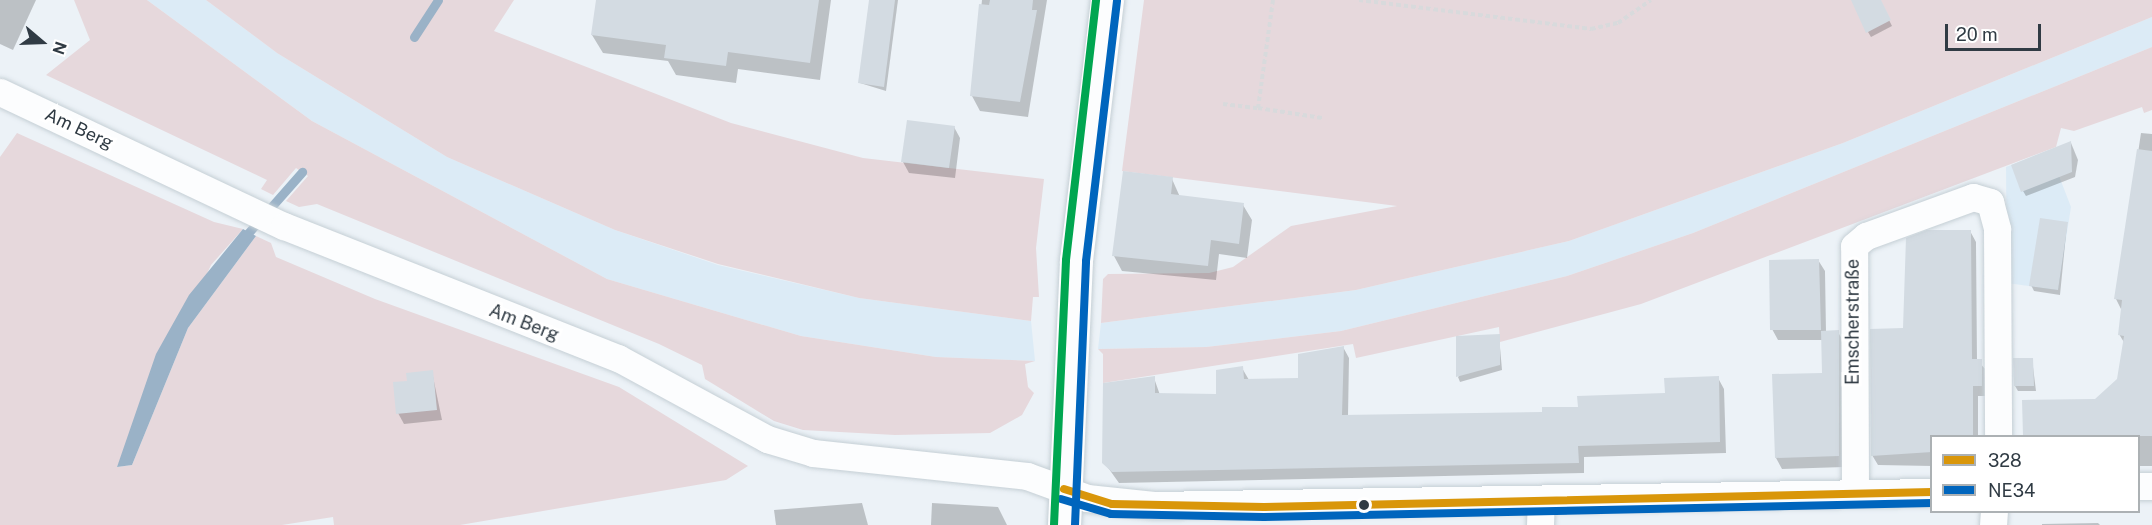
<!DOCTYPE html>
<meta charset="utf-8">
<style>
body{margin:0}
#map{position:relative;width:2152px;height:525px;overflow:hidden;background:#ecf2f7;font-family:"Public Sans",sans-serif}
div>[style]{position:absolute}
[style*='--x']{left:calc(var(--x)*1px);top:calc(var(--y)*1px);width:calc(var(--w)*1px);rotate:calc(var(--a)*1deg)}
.built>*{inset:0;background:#dcebf6}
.green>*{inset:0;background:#e6d8dc}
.water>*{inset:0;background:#9ab2c7}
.shadow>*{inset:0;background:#0003}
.stream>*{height:9px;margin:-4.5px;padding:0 4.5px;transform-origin:4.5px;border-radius:4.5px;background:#9ab2c7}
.building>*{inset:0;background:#d3dbe2}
.path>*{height:4px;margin-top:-2px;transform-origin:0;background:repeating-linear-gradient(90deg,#d8dadc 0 4.5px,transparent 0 7.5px)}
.roads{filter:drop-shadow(0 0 2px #c5cfd5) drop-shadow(0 0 2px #c5cfd5)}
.street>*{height:27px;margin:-13.5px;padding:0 13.5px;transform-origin:13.5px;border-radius:13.5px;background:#fcfdfe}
.secondary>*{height:33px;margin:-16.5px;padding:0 16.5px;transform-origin:16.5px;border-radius:16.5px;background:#fcfdfe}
.bus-1>*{height:8px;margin:-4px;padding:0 4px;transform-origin:4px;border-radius:4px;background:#d9960a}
.bus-2>*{height:8px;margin:-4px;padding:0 4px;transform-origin:4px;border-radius:4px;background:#0065bd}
.bus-3>*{height:8px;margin:-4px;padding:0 4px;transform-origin:4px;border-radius:4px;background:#00a651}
.dots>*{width:16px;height:16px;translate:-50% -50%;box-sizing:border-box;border:3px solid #fff;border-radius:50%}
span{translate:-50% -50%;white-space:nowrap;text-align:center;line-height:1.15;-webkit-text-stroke:6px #fff;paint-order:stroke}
.street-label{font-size:18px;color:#303b44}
.legend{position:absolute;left:1930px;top:435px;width:210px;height:78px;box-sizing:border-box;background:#fff;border:2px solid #acb1b4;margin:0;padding:8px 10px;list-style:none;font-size:18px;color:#303b44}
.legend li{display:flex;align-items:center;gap:12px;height:30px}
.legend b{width:30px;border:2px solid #acb1b4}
.north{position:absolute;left:12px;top:12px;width:60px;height:60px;-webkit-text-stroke:4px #fff;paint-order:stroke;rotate:109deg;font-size:16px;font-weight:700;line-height:24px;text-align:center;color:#303b44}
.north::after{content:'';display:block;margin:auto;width:21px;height:27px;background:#303b44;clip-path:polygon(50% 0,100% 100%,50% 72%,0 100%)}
.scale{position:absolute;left:1945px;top:24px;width:96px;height:27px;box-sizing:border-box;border:3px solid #303b44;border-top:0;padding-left:8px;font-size:18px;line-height:21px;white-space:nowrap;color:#303b44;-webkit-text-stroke:4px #fff;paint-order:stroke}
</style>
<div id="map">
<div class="built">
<i style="clip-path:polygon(147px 0,206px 0,277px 53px,447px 157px,615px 230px,718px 265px,859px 298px,1031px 321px,1035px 361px,936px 357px,801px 336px,607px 279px,312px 121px)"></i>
<i style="clip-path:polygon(2152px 17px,2152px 47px,1693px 233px,1567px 276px,1341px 331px,1206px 347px,1098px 349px,1101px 323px,1356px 290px,1569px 241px,1843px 143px)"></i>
<i style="clip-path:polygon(2049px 150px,2071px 207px,2058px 290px,2007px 283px,2006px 167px)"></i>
</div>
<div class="green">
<i style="clip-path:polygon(74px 0,147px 0,312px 121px,607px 279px,801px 336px,936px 357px,1035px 361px,1025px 364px,1028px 387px,1034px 393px,1022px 415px,990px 433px,895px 435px,803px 430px,774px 421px,705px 379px,702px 365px,659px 344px,317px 204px,299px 207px,286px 201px,308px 176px,296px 168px,273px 195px,261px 189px,267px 180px,46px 75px,90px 40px)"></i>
<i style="clip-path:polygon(206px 0,514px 0,494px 31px,731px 123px,863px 158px,1044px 179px,1036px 248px,1039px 297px,1033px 297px,1031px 321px,859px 298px,718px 264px,615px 230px,447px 157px,277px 53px)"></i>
<i style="clip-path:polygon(1144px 0,2152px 0,2152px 17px,1843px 143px,1569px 241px,1356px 290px,1101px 323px,1103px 279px,1108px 274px,1209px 273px,1233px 267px,1291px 226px,1397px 206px,1122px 171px)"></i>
<i style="clip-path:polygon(2152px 47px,2152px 110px,2144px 113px,2142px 107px,2074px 131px,2061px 128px,2056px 147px,1641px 304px,1500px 342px,1499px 327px,1356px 358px,1353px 344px,1103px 383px,1103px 354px,1098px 349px,1206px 347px,1341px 331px,1567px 276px,1693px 233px)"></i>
<i style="clip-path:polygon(17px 133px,214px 222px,243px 229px,211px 265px,117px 467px,132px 465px,188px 328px,256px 236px,271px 243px,276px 257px,375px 299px,619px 387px,748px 466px,726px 480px,460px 525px,334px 525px,333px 517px,282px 525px,0 525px,0 157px)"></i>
</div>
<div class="water">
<i style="clip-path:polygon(243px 229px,256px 236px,188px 328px,132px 465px,117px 467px,156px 354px,189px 295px)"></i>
</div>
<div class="shadow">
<i style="clip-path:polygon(0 0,36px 0,13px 50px,0 44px)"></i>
<i style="clip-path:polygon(598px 0,831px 0,820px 80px,738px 69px,736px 83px,676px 75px,668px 61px,603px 53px,592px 35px)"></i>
<i style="clip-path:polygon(870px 0,898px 0,886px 91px,860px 83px)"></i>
<i style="clip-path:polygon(982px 0,1047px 0,1028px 117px,980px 111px,972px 96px)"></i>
<i style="clip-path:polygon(1879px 0,1892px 26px,1871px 37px,1868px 32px)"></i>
<i style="clip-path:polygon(954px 127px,960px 138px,955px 178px,909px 173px,903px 162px)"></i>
<i style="clip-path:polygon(2141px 133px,2152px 134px,2152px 466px,2138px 466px,2138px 436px,2024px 436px,2024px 401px,2096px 400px,2119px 380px,2125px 344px,2119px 334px,2122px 311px,2116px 299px)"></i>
<i style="clip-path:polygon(2071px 143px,2078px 160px,2075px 177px,2026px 196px,2023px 191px)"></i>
<i style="clip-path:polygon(1172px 179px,1180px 197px,1243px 205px,1252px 220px,1247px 258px,1219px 254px,1216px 280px,1122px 271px,1114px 256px)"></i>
<i style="clip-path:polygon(2067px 224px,2060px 295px,2034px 291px,2031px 285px)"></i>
<i style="clip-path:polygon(1970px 231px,1976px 242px,1977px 360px,1987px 371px,1987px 396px,1978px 396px,1978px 436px,1932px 436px,1932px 466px,1878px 465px,1872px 455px,1905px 329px)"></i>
<i style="clip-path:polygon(1818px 260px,1825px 271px,1826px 332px,1838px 332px,1844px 343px,1844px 467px,1782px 469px,1776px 458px,1773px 376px,1824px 374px,1823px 340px,1778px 340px,1772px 329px)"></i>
<i style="clip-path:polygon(1499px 336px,1502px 370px,1460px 382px,1458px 377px)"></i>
<i style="clip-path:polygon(1343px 347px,1349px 358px,1348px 416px,1544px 413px,1667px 395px,1718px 378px,1724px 389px,1726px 453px,1584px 457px,1584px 473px,1119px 483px,1104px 462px,1154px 378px,1160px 395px,1217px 395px,1242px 368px,1249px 380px,1300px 379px)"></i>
<i style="clip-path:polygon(2032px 359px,2036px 391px,2018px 391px,2015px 386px)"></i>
<i style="clip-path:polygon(432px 372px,442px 420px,404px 424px,398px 413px,408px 382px)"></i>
<i style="clip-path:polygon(862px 503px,868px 525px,776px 525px,774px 510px)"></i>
<i style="clip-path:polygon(932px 503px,998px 507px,1007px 525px,931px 525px)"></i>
<i style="clip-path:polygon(2098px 523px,2100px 525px,2042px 525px,2042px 524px)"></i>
</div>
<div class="stream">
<i style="--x:414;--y:37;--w:44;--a:-57"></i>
<i style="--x:242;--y:240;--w:91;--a:-48.6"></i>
</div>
<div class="building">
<i style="clip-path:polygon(596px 0,819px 0,810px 63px,728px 52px,726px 66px,664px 58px,666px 45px,591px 35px)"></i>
<i style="clip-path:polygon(869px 0,895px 0,884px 87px,858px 83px)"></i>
<i style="clip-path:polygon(990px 0,1033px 0,1032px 10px,1037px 10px,1020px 102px,970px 96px,979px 4px,989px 5px)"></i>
<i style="clip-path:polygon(1851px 0,1881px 0,1891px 20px,1866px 33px)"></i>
<i style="clip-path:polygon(907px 120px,955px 126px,949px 168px,901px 162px)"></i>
<i style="clip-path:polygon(2071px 141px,2072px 172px,2021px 192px,2011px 165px)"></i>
<i style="clip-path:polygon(2137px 149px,2152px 151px,2152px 436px,2023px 436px,2022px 400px,2095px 399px,2117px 379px,2124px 336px,2118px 335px,2122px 300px,2114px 299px)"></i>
<i style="clip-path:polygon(1123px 171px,1173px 177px,1171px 194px,1244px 203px,1239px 244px,1211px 240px,1208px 266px,1112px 256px)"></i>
<i style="clip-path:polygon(2040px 218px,2068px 222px,2058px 290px,2029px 286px)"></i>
<i style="clip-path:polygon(1927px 230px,1971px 230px,1972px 359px,1982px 359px,1982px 386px,1973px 386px,1973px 436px,1932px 436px,1932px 452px,1871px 456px,1870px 329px,1903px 328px,1906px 238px)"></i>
<i style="clip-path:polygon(1819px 259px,1821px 330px,1770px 330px,1769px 260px)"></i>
<i style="clip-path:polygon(1839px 330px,1839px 456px,1775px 458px,1772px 374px,1822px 373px,1821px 331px)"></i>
<i style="clip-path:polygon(1500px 334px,1500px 365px,1456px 377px,1456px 336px)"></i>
<i style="clip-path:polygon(1344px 346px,1342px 415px,1542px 412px,1542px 407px,1578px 407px,1577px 396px,1665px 393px,1664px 378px,1719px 376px,1720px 442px,1578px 446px,1579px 463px,1112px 472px,1102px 463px,1103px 383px,1155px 376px,1155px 393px,1216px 394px,1216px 370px,1243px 366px,1244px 379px,1298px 378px,1298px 354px)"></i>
<i style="clip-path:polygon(2013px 358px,2033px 358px,2034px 386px,2014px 386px)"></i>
<i style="clip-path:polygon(433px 370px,437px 410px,396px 414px,393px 382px,407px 381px,406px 373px)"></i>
</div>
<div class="path">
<i style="--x:1273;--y:0;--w:109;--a:97.9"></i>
<i style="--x:1258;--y:108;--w:65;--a:8.9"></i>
<i style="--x:1359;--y:0;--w:234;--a:7.1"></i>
<i style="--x:1591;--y:29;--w:28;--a:-13"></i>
<i style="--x:1618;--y:23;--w:40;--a:-34.9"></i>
<i style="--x:1223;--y:104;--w:35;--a:7"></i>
</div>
<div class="roads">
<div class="street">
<i style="--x:0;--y:92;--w:314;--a:25.3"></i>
<i style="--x:284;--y:226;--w:359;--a:21.6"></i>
<i style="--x:618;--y:358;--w:170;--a:28.5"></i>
<i style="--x:767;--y:439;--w:48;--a:16.9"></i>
<i style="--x:813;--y:453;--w:215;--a:6.1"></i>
<i style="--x:1027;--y:476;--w:64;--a:20.1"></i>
<i style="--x:1087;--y:498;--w:67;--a:6"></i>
<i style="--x:1154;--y:505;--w:778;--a:-0.96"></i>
<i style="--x:2138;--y:486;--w:14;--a:0"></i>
<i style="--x:1855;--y:493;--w:247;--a:-90.2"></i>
<i style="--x:1854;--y:246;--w:16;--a:-40"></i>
<i style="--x:1866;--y:236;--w:114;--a:-20"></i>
<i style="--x:1973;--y:197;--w:18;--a:16"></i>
<i style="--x:1990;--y:202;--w:28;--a:75"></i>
<i style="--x:1997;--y:229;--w:207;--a:89.7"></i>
<i style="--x:1540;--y:525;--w:24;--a:-88"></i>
<i style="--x:1993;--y:525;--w:13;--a:-86"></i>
</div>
<div class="secondary">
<i style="--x:1064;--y:525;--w:265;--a:-87.4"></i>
<i style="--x:1076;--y:260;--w:262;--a:-83.2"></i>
</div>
</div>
<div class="bus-1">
<i style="--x:1064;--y:489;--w:50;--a:17.4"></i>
<i style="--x:1112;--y:504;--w:152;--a:1.1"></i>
<i style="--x:1264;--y:507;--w:668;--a:-1.29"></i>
</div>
<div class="bus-2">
<i style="--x:1061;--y:499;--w:52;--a:16.7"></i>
<i style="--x:1111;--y:514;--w:153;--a:1.1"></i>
<i style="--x:1264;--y:517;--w:668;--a:-1.2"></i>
<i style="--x:1075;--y:525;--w:264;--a:-87.6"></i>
<i style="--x:1086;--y:261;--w:262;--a:-83.2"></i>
</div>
<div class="bus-3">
<i style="--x:1054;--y:525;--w:265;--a:-87.4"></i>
<i style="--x:1066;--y:260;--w:262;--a:-83.4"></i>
</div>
<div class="dots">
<i style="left:1364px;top:505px;background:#303b44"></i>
</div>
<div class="street-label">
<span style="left:79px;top:129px;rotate:25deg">Am Berg</span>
<span style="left:1853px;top:322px;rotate:-90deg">Emscherstraße</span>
<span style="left:524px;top:323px;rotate:21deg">Am Berg</span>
</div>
<ul class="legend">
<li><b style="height:8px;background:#d9960a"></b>328</li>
<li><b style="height:8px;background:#0065bd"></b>NE34</li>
</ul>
<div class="north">N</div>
<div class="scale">20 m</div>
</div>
